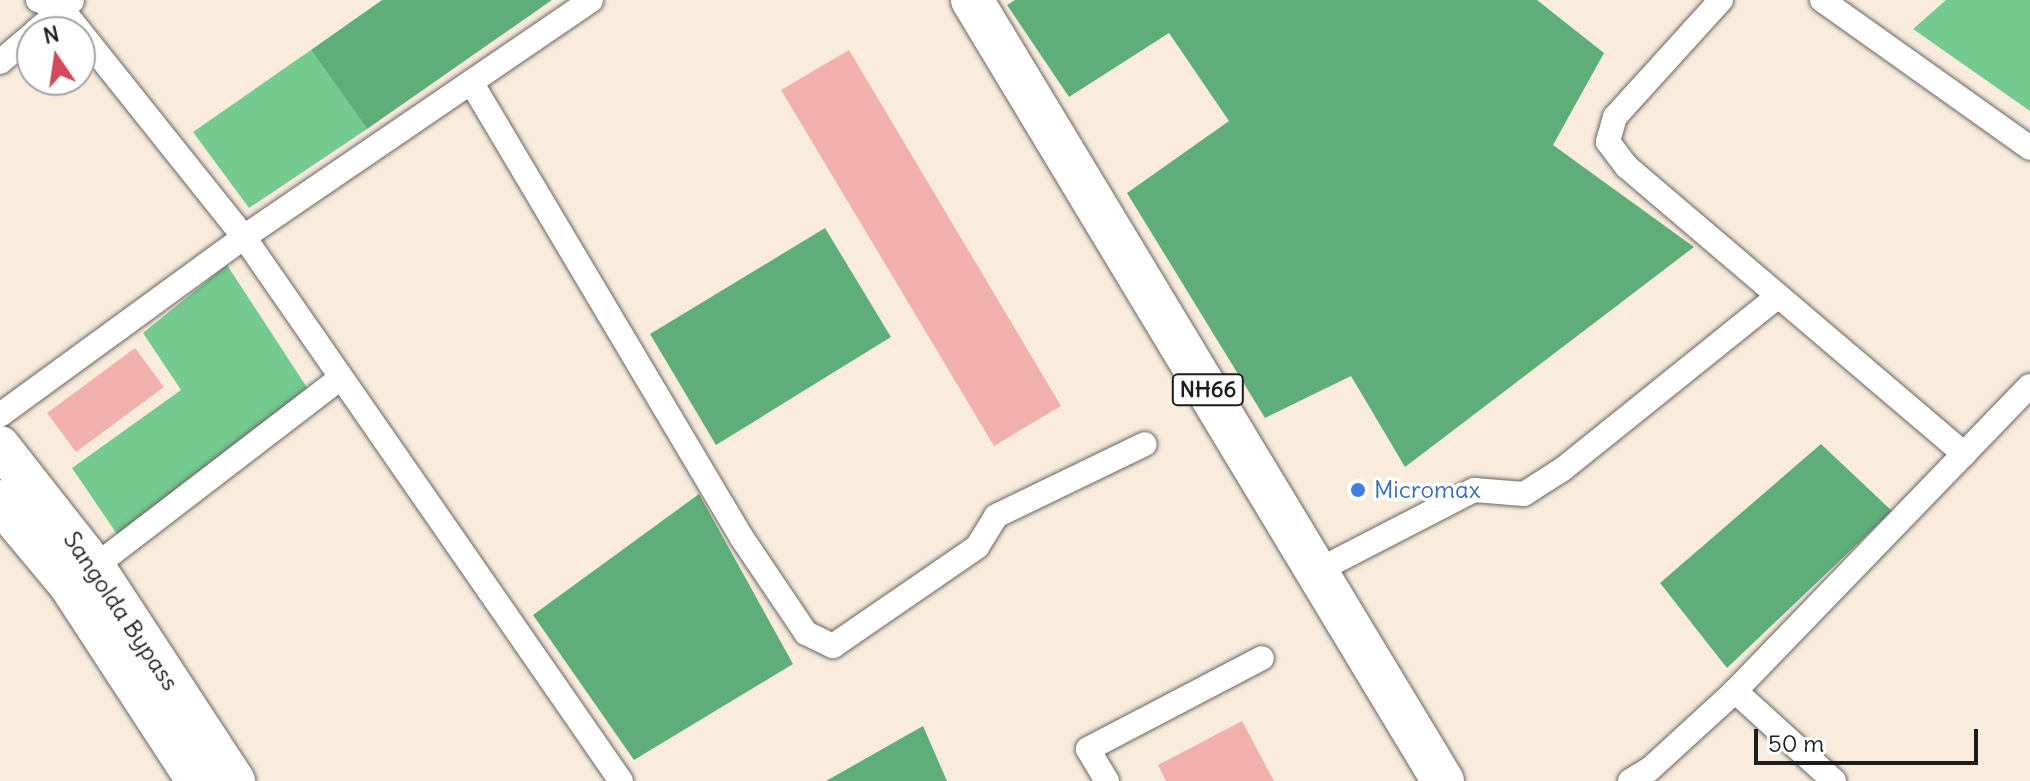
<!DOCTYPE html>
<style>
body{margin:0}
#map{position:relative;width:2030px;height:781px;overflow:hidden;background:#f9ecdd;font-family:Delius,sans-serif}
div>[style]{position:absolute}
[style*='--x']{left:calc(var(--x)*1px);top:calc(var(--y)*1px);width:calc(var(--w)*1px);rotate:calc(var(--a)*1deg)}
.green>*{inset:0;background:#74ca8f}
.forest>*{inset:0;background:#5fae7a}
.building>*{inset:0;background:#f2b0ac}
.roads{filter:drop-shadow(0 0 2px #696560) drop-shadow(0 0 2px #696560)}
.minor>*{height:24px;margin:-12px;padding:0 12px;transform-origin:12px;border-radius:12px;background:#fff}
.primary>*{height:40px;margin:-20px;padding:0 20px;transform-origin:20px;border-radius:20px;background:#fff}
.trunk>*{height:42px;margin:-21px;padding:0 21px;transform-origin:21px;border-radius:21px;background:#fff}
.dots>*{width:22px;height:22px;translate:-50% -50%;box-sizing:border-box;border:4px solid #fff;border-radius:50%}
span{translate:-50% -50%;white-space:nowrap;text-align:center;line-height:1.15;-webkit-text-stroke:7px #fff;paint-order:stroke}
.shield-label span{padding:2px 6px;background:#fff;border:2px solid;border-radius:6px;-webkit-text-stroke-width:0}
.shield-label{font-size:22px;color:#1c1c1c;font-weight:700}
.shop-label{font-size:24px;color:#366cbe}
.left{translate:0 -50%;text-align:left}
.street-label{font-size:24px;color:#1c1c1c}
.north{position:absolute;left:16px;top:16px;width:80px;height:80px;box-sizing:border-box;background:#fff;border:2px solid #a4a4a4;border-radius:50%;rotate:347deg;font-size:22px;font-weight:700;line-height:32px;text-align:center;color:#1c1c1c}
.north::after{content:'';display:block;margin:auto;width:28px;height:36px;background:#d1495b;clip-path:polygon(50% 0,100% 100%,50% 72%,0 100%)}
.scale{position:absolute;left:1754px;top:729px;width:224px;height:36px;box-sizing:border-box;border:4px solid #1c1c1c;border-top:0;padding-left:10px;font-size:24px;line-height:28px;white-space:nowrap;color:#1c1c1c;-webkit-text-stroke:6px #fff;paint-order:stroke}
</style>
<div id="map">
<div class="green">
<i style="clip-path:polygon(1946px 0,2030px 0,2030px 111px,1913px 29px)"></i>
<i style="clip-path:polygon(311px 50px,367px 129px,249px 208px,193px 132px)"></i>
<i style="clip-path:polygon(227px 265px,308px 389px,119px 537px,72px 468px,181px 390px,143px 333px)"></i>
</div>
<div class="forest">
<i style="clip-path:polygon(382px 0,552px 0,367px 129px,311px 50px)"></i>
<i style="clip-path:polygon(1015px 0,1537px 0,1604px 53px,1553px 145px,1694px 247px,1405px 467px,1351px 376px,1265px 418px,1127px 193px,1229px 121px,1169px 33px,1069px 97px,1007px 5px)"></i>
<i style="clip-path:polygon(825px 228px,891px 337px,716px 445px,650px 334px)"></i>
<i style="clip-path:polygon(1821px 444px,1892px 511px,1727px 668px,1660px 583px)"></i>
<i style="clip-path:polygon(699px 494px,793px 664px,634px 760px,533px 615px)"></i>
<i style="clip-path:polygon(923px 726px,947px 781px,826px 781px)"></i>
</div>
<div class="building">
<i style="clip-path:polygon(849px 50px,1061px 406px,994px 446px,781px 90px)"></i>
<i style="clip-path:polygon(135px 348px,164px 387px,76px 452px,47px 413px)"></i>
<i style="clip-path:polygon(1242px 721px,1274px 781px,1166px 781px,1158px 765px)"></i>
</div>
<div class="roads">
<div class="minor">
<i style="--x:38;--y:0;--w:26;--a:21"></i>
<i style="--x:62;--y:9;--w:292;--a:51.4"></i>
<i style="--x:244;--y:237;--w:662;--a:55.28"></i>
<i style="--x:1721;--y:0;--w:158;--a:132.2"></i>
<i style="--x:1615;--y:117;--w:26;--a:106"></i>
<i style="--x:1608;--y:142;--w:31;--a:53"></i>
<i style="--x:1627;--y:167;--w:443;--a:40.4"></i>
<i style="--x:1822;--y:0;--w:255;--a:35.4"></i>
<i style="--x:35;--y:32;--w:48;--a:-40"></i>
<i style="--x:0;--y:62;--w:42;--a:-40.2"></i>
<i style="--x:471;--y:82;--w:530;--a:59.28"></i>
<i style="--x:742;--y:538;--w:115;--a:56"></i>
<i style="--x:806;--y:633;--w:30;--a:26"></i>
<i style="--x:833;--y:646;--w:175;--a:-34.5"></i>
<i style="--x:977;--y:547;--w:36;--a:-58"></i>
<i style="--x:996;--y:516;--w:165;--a:-25.8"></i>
<i style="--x:0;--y:415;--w:302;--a:-36.1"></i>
<i style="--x:244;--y:237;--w:420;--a:-34.3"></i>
<i style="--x:1317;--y:571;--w:177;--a:-27.3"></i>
<i style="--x:1474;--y:490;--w:50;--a:4.6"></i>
<i style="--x:1524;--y:494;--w:46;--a:-32.7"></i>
<i style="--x:1563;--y:469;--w:276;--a:-38.8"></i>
<i style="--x:85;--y:574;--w:322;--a:-37.5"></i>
<i style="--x:1107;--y:781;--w:37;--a:-121"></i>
<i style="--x:1088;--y:749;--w:196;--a:-27.6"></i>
<i style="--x:1630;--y:781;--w:23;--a:-31"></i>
<i style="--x:1650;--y:769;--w:115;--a:-42.5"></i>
<i style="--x:1834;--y:781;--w:134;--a:-137.7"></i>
<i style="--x:1735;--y:691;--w:424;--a:-46"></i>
</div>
<div class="primary">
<i style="--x:0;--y:446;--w:154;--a:51.9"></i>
<i style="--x:95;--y:567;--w:256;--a:56.8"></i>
</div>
<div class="trunk">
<i style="--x:972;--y:0;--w:912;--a:58.91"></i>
<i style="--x:0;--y:501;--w:109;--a:50.2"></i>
<i style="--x:70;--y:585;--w:234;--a:56.9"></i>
</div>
</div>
<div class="dots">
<i style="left:1358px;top:490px;background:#3f7fe0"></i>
</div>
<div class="shield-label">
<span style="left:1208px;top:390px">NH66</span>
</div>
<div class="shop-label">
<span class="left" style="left:1374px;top:490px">Micromax</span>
</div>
<div class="street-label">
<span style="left:121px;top:611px;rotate:56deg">Sangolda Bypass</span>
</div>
<div class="north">N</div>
<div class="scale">50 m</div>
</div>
